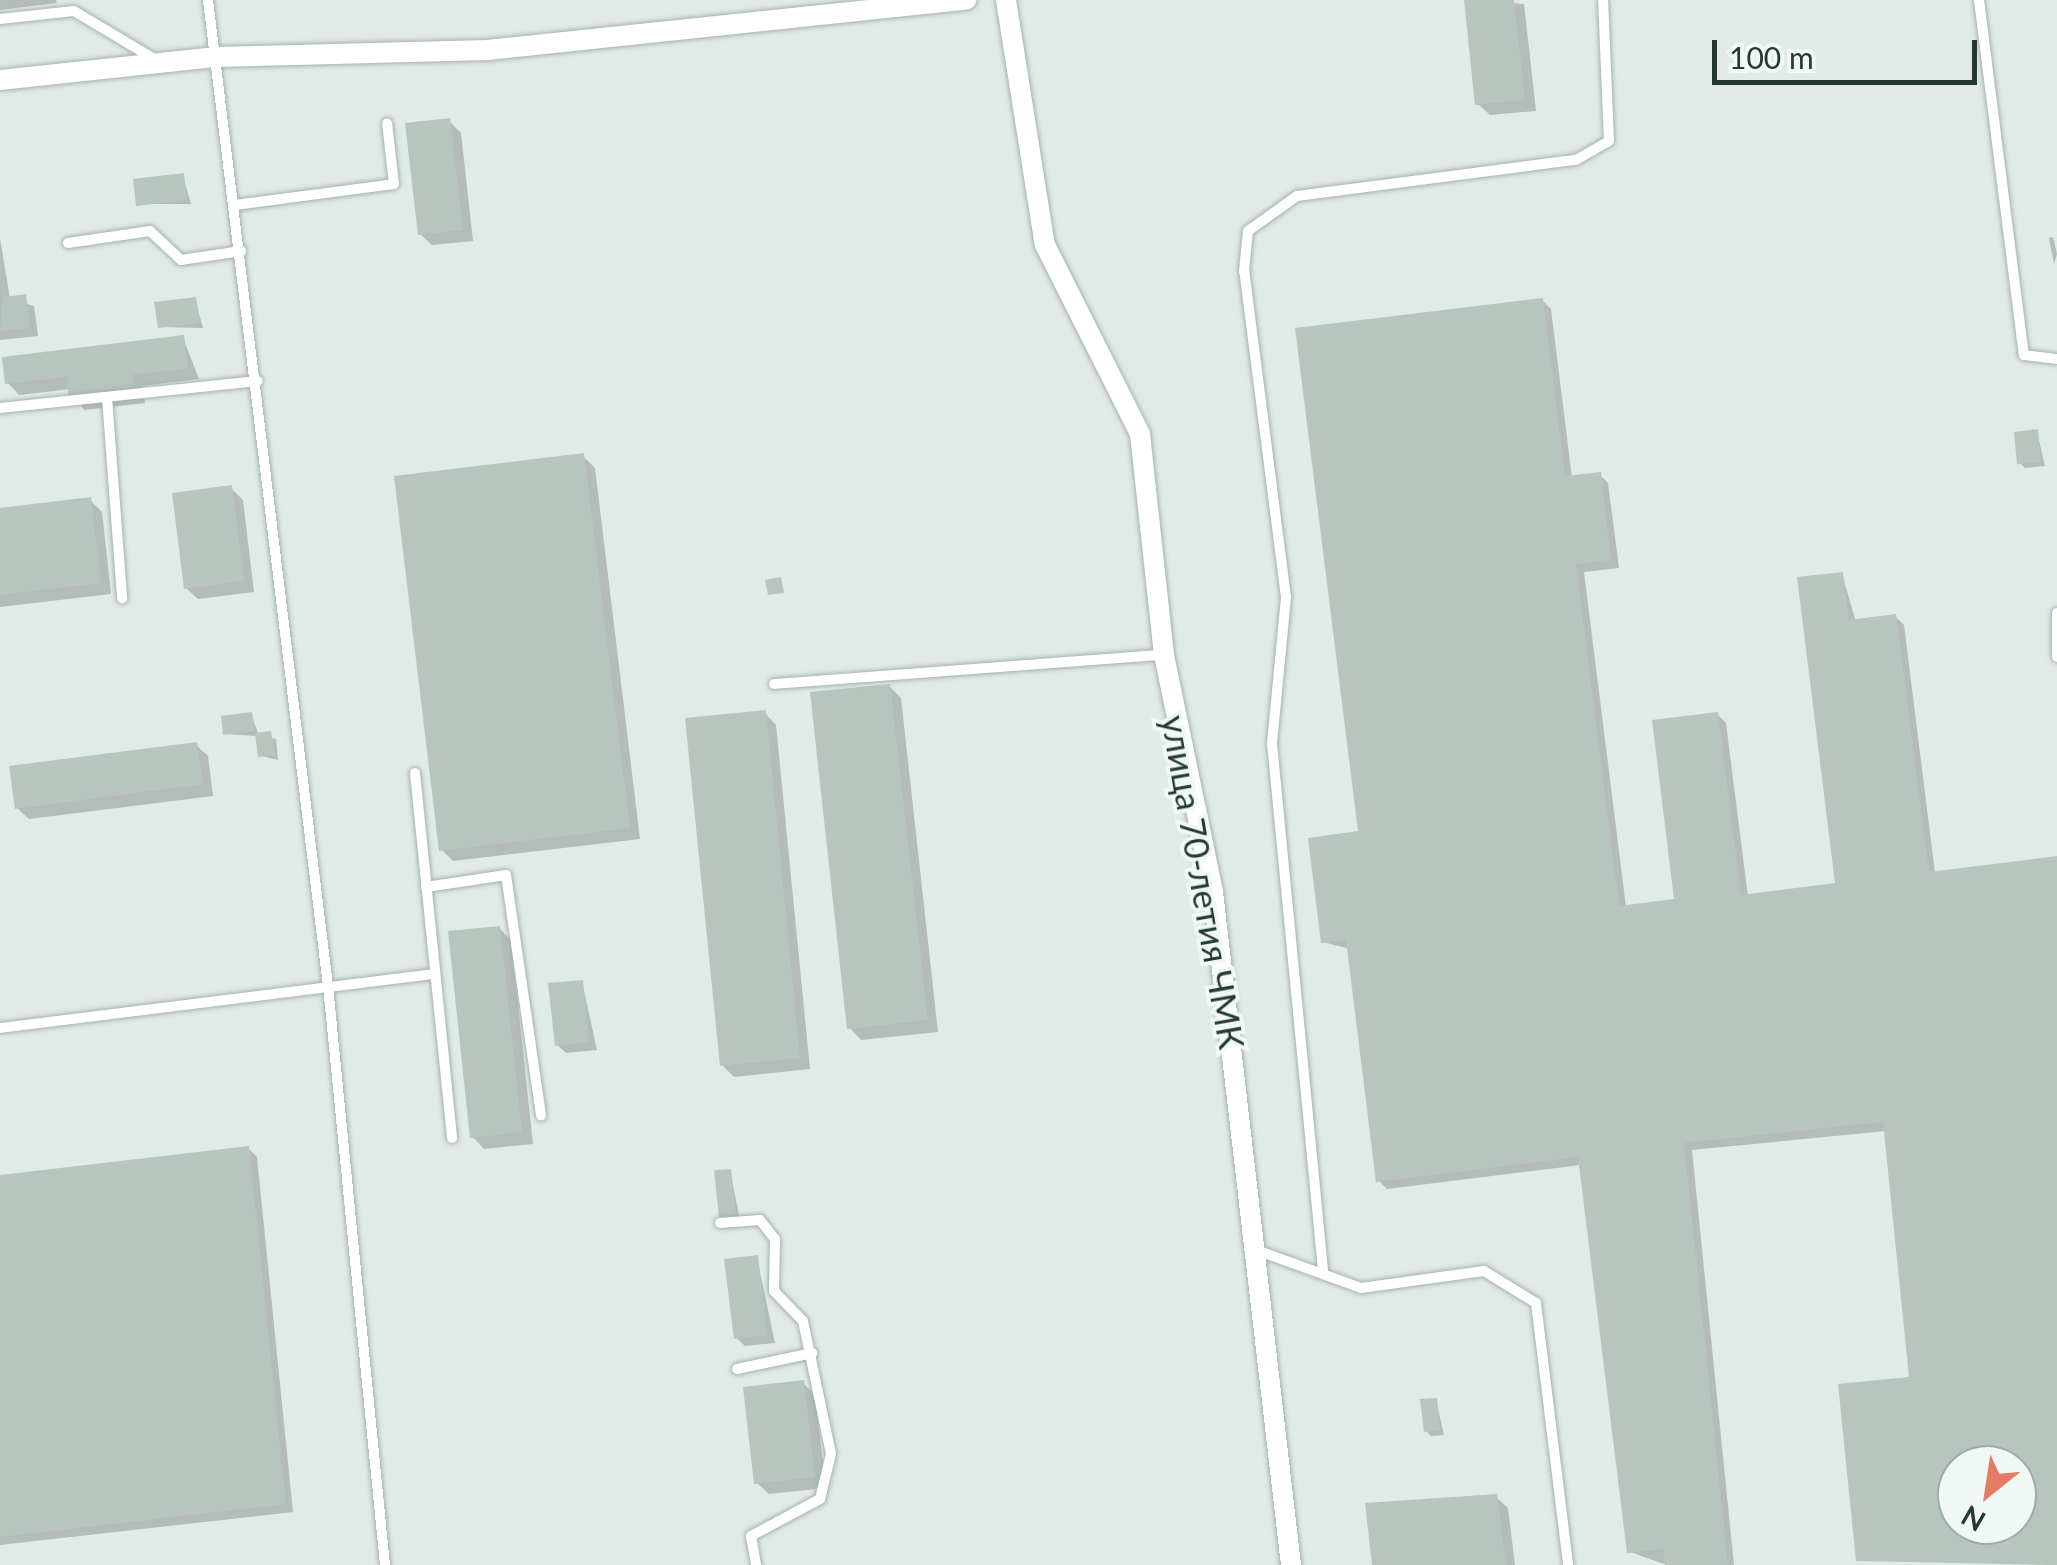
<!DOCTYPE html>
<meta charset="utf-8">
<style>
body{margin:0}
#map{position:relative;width:2057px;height:1565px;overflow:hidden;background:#e1eae6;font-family:Lato,sans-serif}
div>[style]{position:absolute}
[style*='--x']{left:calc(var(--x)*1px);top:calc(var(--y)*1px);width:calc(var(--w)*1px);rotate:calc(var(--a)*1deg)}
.shadow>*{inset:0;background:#0003}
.building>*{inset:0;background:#b7c5be}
.roads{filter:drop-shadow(0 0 2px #a4b2ac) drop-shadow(0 0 2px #a4b2ac)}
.lane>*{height:10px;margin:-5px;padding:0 5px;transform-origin:5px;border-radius:5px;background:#fff}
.street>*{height:20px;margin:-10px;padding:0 10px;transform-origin:10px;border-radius:10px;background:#fff}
span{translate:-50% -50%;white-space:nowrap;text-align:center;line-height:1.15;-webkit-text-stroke:8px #f1f7f4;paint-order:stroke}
.street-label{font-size:35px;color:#233a32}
.north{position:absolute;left:1937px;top:1445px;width:100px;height:100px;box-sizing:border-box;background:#f1f7f4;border:2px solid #9faba6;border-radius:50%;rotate:210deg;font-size:28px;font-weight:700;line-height:40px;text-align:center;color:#233a32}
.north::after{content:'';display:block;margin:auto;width:35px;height:45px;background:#e67a63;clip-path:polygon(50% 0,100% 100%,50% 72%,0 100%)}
.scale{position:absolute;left:1712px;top:40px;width:265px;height:45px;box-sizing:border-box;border:5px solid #233a32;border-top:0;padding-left:12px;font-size:30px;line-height:35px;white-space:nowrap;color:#233a32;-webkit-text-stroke:8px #f1f7f4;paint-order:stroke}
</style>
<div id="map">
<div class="shadow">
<i style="clip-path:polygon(0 0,56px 0,57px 3px,0 10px)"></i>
<i style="clip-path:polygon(1467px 0,1524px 4px,1536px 111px,1490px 115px,1478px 104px)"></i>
<i style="clip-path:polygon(449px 121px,461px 133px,473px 241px,432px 245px,420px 234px)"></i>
<i style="clip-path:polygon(183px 176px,191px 204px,139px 204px)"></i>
<i style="clip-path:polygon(2053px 237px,2057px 254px,2054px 264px,2049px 238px)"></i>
<i style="clip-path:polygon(0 238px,10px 299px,34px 306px,38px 336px,0 340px)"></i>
<i style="clip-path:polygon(195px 299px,203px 328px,160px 327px)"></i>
<i style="clip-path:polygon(evenodd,1542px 300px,1551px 309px,1572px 478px,1600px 475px,1608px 483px,1619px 568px,1584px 572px,1626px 907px,1677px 901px,1717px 714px,1726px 723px,1748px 897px,1838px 885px,1842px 574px,1856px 622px,1896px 617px,1904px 625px,1935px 873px,2057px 858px,2057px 1565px,1858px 1559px,1912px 1379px,1886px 1131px,1692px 1150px,1734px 1565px,1667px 1565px,1630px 1552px,1581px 1165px,1387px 1189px,1379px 1181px,1350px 949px,1323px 942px,1542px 300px,1957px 1465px,2017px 1465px,2017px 1525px,1957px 1525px,1957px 1465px)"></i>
<i style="clip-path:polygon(183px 338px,199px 379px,142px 386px,145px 403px,84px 410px,71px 389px,19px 395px,8px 383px)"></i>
<i style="clip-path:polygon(2037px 432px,2045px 466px,2025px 468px,2020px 463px)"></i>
<i style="clip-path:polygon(583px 456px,595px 468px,640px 839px,453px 861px,442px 850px)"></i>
<i style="clip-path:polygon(231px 488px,243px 500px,254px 592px,198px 599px,186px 588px)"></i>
<i style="clip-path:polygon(90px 500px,102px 512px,111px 594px,0 607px,0 510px)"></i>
<i style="clip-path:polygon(889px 686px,901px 698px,938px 1032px,861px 1040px,850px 1028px)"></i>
<i style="clip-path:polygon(765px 713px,776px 725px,810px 1069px,734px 1077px,722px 1065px)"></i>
<i style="clip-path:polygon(251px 715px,259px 735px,276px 739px,278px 760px,261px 756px,258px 736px,226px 734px)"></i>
<i style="clip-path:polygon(196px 745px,208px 756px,213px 796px,29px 819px,17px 808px)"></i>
<i style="clip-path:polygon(499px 928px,511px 940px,533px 1144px,484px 1149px,473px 1137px)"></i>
<i style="clip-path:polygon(582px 982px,597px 1050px,566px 1053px,557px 1045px)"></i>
<i style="clip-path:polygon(249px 1149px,257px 1157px,293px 1512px,0 1545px,0 1178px)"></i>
<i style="clip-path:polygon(730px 1171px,740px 1220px,726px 1221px,721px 1216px)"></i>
<i style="clip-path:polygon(757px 1258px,775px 1343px,745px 1346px,736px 1338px)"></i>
<i style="clip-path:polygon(803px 1383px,815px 1395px,826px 1488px,769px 1494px,757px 1483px)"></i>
<i style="clip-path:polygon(1436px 1400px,1444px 1435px,1431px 1436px,1426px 1431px)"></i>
<i style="clip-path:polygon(1496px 1497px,1508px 1508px,1515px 1565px,1375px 1565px,1367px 1505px)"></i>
</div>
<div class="building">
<i style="clip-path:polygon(1464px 0,1514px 0,1525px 100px,1475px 105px)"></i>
<i style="clip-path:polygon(450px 118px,463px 230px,418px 235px,405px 123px)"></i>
<i style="clip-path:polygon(184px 173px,187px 200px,136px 206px,133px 179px)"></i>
<i style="clip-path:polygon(3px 286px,4px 297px,26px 294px,30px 328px,0 331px)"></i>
<i style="clip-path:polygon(196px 297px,200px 323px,158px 328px,154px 302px)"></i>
<i style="clip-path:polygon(evenodd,1543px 298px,1565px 476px,1601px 472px,1611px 560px,1576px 564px,1619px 906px,1674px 899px,1652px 720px,1718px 712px,1741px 895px,1835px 883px,1797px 577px,1843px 572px,1849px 620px,1896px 614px,1929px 872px,2057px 856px,2057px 1565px,1856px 1561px,1838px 1384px,1909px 1377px,1883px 1122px,1684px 1143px,1728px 1565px,1665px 1565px,1663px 1549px,1627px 1553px,1578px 1157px,1376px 1182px,1346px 940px,1321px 943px,1308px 838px,1358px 831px,1295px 328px,1543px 298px,1957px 1465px,2017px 1465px,2017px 1525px,1957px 1525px,1957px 1465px)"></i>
<i style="clip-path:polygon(184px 335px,188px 368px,132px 375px,134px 392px,69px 400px,67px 377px,5px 384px,2px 357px)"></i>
<i style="clip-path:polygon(2038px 429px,2041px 462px,2017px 464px,2014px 432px)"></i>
<i style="clip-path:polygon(584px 453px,630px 828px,439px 851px,394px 476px)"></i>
<i style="clip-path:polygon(232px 485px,244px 581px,184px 589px,172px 493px)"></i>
<i style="clip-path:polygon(91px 497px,101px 583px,0 595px,0 508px)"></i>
<i style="clip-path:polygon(781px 577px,784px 593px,768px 595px,765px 580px)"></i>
<i style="clip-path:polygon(890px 684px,928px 1020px,847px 1029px,810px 692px)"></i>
<i style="clip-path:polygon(766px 710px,800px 1058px,720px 1066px,685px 718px)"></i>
<i style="clip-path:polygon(252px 712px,255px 731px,223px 735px,221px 716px)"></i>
<i style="clip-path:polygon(271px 731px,275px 755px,258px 757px,255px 733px)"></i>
<i style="clip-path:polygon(197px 742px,203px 784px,15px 809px,9px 766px)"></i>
<i style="clip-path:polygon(500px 926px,522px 1132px,470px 1138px,448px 931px)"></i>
<i style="clip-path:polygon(583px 980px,589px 1042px,555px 1046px,548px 983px)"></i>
<i style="clip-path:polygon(249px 1146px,286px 1504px,0 1537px,0 1175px)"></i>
<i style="clip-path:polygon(731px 1169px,736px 1215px,719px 1217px,714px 1170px)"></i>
<i style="clip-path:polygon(758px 1255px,767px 1335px,734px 1339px,724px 1259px)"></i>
<i style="clip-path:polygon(804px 1380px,815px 1477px,754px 1484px,743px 1387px)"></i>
<i style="clip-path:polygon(1437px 1398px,1440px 1430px,1424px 1432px,1420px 1399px)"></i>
<i style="clip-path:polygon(1497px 1494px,1506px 1565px,1372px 1565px,1365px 1503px)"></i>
</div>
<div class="roads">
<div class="lane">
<i style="--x:208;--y:0;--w:993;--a:83.06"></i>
<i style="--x:328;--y:986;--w:582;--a:84.38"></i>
<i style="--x:1979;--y:0;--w:358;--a:82.8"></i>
<i style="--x:2024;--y:355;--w:33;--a:7"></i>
<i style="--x:0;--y:19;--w:74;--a:-6.2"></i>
<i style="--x:74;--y:11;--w:96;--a:30.9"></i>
<i style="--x:235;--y:205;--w:160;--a:-7.5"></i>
<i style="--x:394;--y:184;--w:61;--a:-96.5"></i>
<i style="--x:68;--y:243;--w:83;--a:-8.3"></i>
<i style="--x:150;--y:231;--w:42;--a:43.1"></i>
<i style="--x:181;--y:260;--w:61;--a:-8.5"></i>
<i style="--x:107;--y:397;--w:202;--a:85.7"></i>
<i style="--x:0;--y:408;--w:259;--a:-6"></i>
<i style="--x:2057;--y:613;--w:44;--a:90"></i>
<i style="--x:774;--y:684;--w:391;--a:-4.3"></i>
<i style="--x:415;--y:773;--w:367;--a:84.2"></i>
<i style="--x:426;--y:887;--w:81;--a:-8.5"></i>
<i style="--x:506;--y:875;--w:243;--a:81.7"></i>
<i style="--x:0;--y:1028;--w:437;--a:-7.1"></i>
<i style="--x:720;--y:1223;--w:40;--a:-4.3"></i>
<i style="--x:760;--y:1220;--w:24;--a:52"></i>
<i style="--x:775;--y:1239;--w:52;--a:91.1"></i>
<i style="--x:774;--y:1291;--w:42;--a:46"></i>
<i style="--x:803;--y:1321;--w:136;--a:78.1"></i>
<i style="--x:831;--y:1454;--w:46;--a:103.7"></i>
<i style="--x:820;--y:1499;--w:78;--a:151.8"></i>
<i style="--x:751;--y:1536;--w:29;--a:80"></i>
<i style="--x:1259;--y:1251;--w:109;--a:19.9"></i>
<i style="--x:1361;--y:1288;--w:124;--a:-7.9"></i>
<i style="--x:1484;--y:1271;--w:61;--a:31.6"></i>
<i style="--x:1536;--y:1303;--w:264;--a:83"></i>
<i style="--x:1323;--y:1270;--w:529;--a:-95.53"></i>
<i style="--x:1272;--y:743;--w:147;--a:-84.5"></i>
<i style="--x:1286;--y:597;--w:329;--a:-97.3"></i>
<i style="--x:1244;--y:271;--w:40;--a:-84.3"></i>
<i style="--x:1248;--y:231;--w:60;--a:-35.5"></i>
<i style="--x:1297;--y:196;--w:281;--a:-7.4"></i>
<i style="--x:1576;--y:160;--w:38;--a:-30"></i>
<i style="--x:1609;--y:141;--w:141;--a:-92.4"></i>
<i style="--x:737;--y:1369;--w:77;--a:-12"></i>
</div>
<div class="street">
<i style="--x:1006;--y:0;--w:248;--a:81"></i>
<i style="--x:1045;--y:245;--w:212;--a:63.3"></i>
<i style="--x:1140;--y:434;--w:222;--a:83.8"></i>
<i style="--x:1164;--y:655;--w:242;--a:78.3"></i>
<i style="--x:1213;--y:892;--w:678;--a:83.39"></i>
<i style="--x:0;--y:80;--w:218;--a:-6.1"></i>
<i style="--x:217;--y:57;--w:271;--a:-1.5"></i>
<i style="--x:488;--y:50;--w:481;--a:-6"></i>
</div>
</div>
<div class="street-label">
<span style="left:1204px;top:882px;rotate:80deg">улица 70-летия ЧМК</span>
</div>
<div class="north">N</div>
<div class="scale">100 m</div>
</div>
